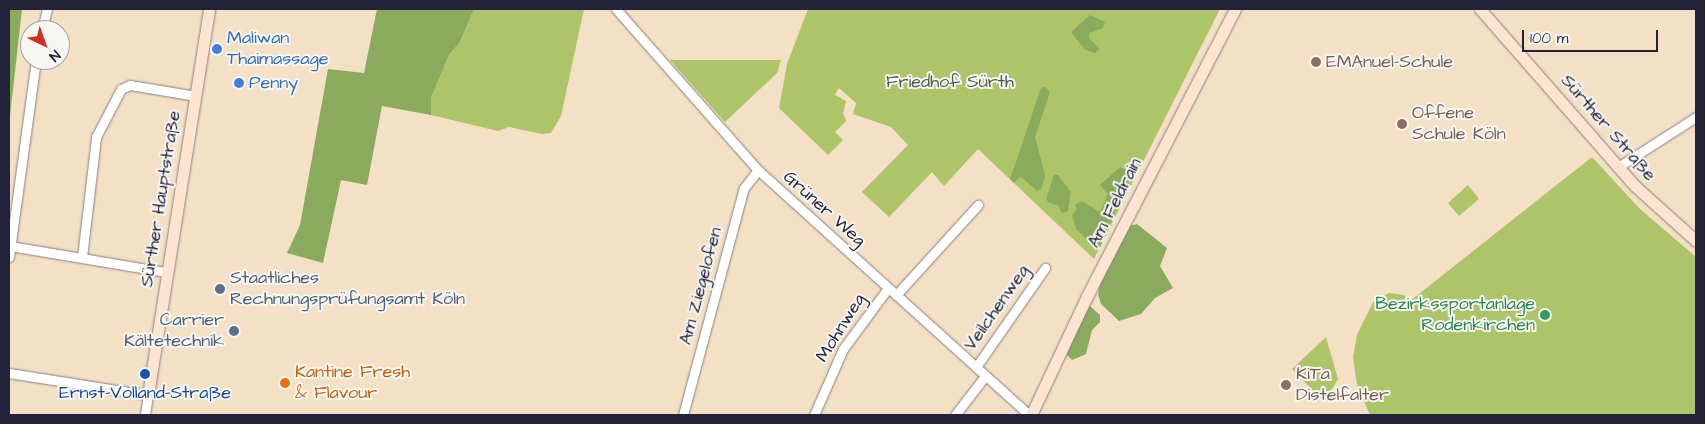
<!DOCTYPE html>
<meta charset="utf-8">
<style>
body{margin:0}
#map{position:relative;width:1705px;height:424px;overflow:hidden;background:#f3e0c5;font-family:"Architects Daughter",sans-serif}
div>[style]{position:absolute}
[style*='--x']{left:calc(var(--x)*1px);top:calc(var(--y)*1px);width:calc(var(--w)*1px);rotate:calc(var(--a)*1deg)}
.green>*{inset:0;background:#adc469}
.forest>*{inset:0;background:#8aaa5d}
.roads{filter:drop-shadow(0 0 1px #8a8180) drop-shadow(0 0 1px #8a8180)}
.street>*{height:9px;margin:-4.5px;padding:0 4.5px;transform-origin:4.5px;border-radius:4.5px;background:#fff}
.secondary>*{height:11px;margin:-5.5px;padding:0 5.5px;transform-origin:5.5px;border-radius:5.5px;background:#fde4d0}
.dots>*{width:14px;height:14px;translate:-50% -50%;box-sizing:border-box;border:2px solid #f6f6f2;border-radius:50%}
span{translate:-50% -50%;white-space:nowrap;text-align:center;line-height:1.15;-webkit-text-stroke:4px #f6f6f2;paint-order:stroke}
.shop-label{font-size:18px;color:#366cbe}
.left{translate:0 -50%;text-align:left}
.education-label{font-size:18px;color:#785e54}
.park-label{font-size:18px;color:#535b4b}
.street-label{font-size:18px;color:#22223b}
.service-label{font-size:18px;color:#4e5e75}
.right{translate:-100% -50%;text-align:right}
.leisure-label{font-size:18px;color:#27864d}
.food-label{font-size:18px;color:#c56008}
.transit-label{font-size:18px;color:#164399}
.frame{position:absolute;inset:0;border:10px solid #22223b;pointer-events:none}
.north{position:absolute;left:20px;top:20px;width:50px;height:50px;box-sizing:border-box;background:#f6f6f2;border:1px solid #a1a1a9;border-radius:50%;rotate:138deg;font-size:14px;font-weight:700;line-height:20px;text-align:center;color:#22223b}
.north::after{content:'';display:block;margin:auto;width:18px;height:22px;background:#c8321e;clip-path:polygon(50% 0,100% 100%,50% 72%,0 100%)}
.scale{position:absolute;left:1522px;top:30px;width:136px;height:22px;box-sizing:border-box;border:2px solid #22223b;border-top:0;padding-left:6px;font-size:15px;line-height:18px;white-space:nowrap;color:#22223b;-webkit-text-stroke:4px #f6f6f2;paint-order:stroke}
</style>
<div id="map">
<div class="green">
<i style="clip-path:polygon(474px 9px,584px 9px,561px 116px,551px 133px,542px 134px,509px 127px,498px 131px,431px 115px,431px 98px,449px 55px,460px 42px)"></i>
<i style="clip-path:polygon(808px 9px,1220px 9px,1094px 259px,978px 149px,944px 186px,932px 172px,889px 217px,862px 192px,908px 145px,891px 127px,853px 114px,856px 103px,839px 88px,835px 95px,846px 101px,843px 113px,846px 121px,835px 132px,843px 140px,828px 155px,779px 108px,787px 64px)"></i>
<i style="clip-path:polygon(670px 60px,781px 60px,777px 73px,725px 122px)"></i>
<i style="clip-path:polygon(1592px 157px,1640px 209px,1696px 257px,1696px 415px,1370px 415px,1357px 385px,1353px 357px,1357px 335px,1373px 302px,1389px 293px,1404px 295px,1410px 301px)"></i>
<i style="clip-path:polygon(1468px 185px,1479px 199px,1459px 216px,1448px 203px)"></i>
<i style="clip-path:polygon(1326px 337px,1338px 379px,1324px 402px,1292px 369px)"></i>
</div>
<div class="forest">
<i style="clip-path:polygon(9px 9px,22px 9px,9px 125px)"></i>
<i style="clip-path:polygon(377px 9px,474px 9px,460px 42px,449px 55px,431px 98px,431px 115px,382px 106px,367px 185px,341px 180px,323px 263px,287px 253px,300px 225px,328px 69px,364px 73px)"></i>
<i style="clip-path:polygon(1090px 15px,1105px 22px,1103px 28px,1089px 33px,1089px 38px,1100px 49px,1095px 53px,1085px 50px,1071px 32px)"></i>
<i style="clip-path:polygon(1045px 87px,1050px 92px,1035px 137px,1045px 175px,1042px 188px,1037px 191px,1020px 176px,1014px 183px,1010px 179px,1041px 88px)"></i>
<i style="clip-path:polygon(1120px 167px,1131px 172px,1128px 182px,1100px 247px,1093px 245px,1076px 229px,1072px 215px,1077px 209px,1075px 205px,1082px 201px,1100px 212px,1108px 194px,1100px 185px)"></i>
<i style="clip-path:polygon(1054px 175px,1058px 175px,1071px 192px,1068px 211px,1062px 213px,1058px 205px,1049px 203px,1046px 199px)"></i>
<i style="clip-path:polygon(1137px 224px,1167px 248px,1160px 266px,1173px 288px,1155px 298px,1141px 314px,1119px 321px,1101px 304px,1098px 294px,1101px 281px,1129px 226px)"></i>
<i style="clip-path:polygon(1090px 306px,1100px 315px,1100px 322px,1092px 330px,1086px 354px,1072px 360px,1064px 352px)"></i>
</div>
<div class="roads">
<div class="street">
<i style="--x:616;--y:9;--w:215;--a:48.6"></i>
<i style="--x:758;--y:170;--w:365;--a:42.1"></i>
<i style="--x:42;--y:30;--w:22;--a:-77"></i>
<i style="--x:1618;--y:167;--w:93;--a:-32.7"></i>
<i style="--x:10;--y:246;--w:158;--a:9.5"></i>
<i style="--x:9;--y:257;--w:199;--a:-82.2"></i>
<i style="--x:82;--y:257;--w:121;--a:-83.3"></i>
<i style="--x:96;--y:137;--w:54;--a:-62.5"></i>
<i style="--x:121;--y:89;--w:10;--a:-24"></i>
<i style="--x:130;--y:85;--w:67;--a:9.5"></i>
<i style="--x:896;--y:295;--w:122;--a:-47.7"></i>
<i style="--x:976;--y:367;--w:121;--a:-55.1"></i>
<i style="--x:9;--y:373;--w:141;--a:9"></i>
<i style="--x:148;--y:395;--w:20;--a:99"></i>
<i style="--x:683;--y:415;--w:235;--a:-75"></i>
<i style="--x:744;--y:188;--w:23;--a:-52"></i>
<i style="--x:814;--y:415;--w:72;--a:-66.3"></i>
<i style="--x:843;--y:349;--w:76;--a:-53.6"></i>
<i style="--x:955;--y:415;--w:49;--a:-52.4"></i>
</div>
<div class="secondary">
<i style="--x:1480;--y:9;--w:235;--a:48.8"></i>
<i style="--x:1635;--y:186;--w:82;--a:42"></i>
<i style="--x:148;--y:395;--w:391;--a:-81"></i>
<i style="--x:1031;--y:415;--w:132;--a:-64.8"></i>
<i style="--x:1087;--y:296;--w:323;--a:-62.7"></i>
</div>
</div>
<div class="dots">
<i style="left:217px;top:49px;background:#3f7fe0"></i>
<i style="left:1316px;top:62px;background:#8d6e63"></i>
<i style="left:239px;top:83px;background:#3f7fe0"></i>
<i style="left:1402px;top:124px;background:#8d6e63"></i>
<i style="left:220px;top:289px;background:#5c6f8a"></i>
<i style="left:1545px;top:315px;background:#2e9e5b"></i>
<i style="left:234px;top:331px;background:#5c6f8a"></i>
<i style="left:145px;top:374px;background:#1a4fb4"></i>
<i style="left:285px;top:383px;background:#e8710a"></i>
<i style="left:1286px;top:385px;background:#8d6e63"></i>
</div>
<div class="shop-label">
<span class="left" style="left:227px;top:49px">Maliwan<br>Thaimassage</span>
<span class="left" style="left:249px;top:83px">Penny</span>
</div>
<div class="education-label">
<span class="left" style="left:1326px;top:62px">EMAnuel-Schule</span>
<span class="left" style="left:1412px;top:124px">Offene<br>Schule Köln</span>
<span class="left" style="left:1296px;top:385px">KiTa<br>Distelfalter</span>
</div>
<div class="park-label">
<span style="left:950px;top:82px">Friedhof Sürth</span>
</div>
<div class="street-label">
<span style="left:1608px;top:128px;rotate:49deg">Sürther Straße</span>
<span style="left:161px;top:199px;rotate:-81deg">Sürther Hauptstraße</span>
<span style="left:1115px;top:203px;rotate:-63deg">Am Feldrain</span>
<span style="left:824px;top:209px;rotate:42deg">Grüner Weg</span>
<span style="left:701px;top:286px;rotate:-75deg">Am Ziegelofen</span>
<span style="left:997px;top:308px;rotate:-55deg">Veilchenweg</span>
<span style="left:841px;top:328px;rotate:-58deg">Mohnweg</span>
</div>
<div class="service-label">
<span class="left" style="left:230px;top:289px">Staatliches<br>Rechnungsprüfungsamt Köln</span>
<span class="right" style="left:224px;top:331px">Carrier<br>Kältetechnik</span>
</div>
<div class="leisure-label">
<span class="right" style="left:1535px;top:315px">Bezirkssportanlage<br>Rodenkirchen</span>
</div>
<div class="food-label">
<span class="left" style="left:295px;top:383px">Kantine Fresh<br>&amp; Flavour</span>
</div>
<div class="transit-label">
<span style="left:145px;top:393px">Ernst-Volland-Straße</span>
</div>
<div class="frame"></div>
<div class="north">N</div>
<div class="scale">100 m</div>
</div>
